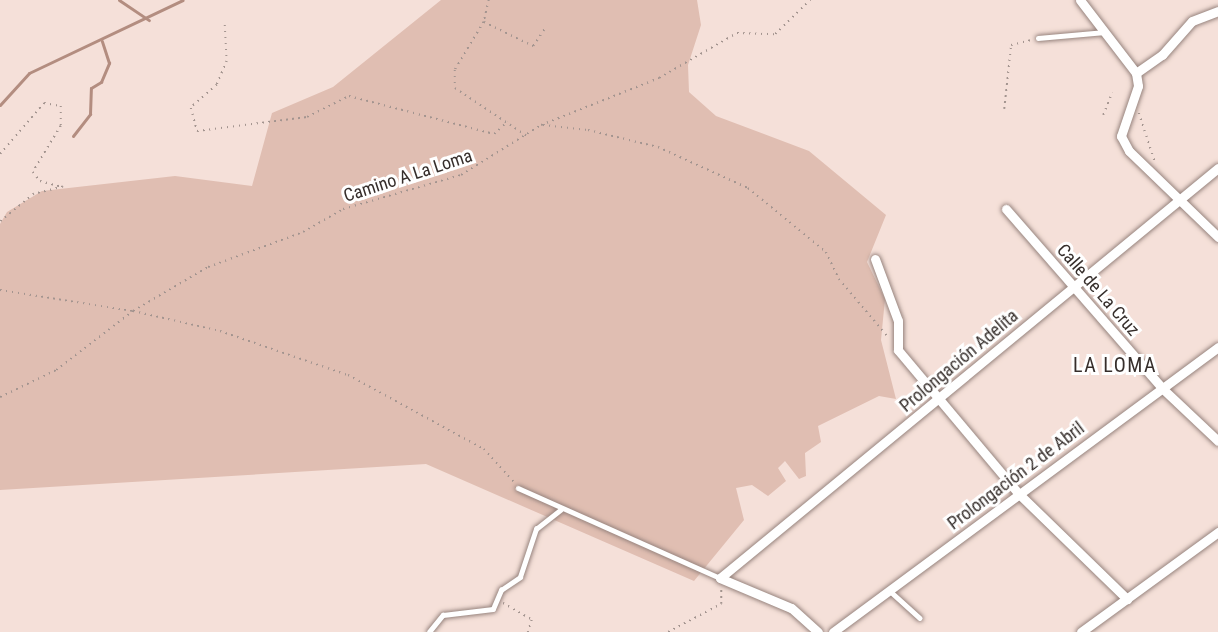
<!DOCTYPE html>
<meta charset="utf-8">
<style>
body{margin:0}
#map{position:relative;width:1218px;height:632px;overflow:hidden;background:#f5e0d9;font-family:"Roboto Condensed",sans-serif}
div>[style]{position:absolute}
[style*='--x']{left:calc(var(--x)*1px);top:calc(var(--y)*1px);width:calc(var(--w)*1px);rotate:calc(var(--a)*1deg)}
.green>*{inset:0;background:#e0beb2}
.stream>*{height:3px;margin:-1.5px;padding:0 1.5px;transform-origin:1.5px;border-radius:1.5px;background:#b38d80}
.path>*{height:1.5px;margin-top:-0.75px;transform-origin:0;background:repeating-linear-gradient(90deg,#a3948f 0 1.5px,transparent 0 6px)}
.roads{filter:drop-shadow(0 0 2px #97847e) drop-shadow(0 0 2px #97847e)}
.service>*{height:4.5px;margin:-2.25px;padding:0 2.25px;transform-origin:2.25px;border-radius:2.25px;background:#fff}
.minor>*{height:9px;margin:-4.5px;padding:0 4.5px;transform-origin:4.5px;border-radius:4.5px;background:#fff}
span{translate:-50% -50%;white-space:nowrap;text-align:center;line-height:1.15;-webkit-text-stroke:6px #fff;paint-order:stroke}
.street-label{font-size:18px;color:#362e2b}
.neighbourhood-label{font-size:20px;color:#362e2b;letter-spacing:1.5px}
</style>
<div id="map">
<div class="green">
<i style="clip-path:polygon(441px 0,697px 0,701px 25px,688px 65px,689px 92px,716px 116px,809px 151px,886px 215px,867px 262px,885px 299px,881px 340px,896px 399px,879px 396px,818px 426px,821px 442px,805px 453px,806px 476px,799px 479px,785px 461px,778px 468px,786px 481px,768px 496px,752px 485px,736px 488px,744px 520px,694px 581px,426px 464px,0 490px,0 224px,7px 212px,42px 191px,175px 176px,252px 186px,272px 113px,333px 87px)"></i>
</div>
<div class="stream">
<i style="--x:119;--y:0;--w:36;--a:34"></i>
<i style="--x:0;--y:105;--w:43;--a:-47.8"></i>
<i style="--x:29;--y:73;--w:170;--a:-25.4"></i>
<i style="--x:73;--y:136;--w:28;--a:-52"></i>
<i style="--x:90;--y:114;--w:26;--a:-88"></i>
<i style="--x:91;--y:88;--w:12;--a:-31"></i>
<i style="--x:101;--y:82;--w:21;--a:-67"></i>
<i style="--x:109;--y:63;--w:23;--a:-108"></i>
</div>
<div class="path">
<i style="--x:489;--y:0;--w:23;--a:103"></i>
<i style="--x:484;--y:22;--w:56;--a:121.1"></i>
<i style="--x:455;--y:70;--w:18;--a:90"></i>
<i style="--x:455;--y:88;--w:87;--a:33.7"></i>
<i style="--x:484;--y:22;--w:55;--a:26.1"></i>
<i style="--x:533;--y:46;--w:22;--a:-56"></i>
<i style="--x:225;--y:25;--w:36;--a:87"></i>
<i style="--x:227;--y:61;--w:26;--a:113"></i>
<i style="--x:217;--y:85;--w:35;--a:139"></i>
<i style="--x:191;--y:108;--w:24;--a:75"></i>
<i style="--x:197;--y:131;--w:111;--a:-7.3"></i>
<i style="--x:307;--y:117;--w:47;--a:-26.6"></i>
<i style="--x:349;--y:96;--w:150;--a:14.7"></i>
<i style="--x:494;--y:134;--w:18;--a:-43"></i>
<i style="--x:1004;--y:109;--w:64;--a:-83.8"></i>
<i style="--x:1011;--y:45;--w:21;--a:-14"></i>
<i style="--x:1139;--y:113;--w:52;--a:71.9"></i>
<i style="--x:1103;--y:115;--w:24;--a:-68"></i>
<i style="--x:543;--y:125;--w:45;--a:6.3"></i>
<i style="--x:588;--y:130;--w:72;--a:13.7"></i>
<i style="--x:658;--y:147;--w:99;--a:24.5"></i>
<i style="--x:748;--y:188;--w:101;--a:39.4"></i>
<i style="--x:826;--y:252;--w:30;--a:64"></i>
<i style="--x:839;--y:279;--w:76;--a:49.8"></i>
<i style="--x:0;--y:154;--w:67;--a:-49.2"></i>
<i style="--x:44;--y:103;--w:17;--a:10"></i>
<i style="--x:61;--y:106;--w:20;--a:90"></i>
<i style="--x:61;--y:126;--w:54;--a:121.3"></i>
<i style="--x:33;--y:172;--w:11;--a:52"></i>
<i style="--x:40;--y:181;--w:24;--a:15"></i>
<i style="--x:63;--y:187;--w:30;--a:166"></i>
<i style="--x:34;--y:194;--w:44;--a:140.5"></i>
<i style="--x:0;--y:290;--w:135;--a:9"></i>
<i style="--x:133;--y:311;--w:87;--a:-30.4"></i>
<i style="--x:208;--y:267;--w:101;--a:-20.2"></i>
<i style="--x:303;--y:232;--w:46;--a:-29.9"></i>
<i style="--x:343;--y:209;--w:123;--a:-16.1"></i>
<i style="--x:461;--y:175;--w:94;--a:-32"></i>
<i style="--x:541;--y:125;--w:127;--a:-21.7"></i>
<i style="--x:659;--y:78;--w:90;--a:-30"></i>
<i style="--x:737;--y:33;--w:38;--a:2"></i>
<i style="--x:775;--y:34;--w:49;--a:-44.2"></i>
<i style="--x:0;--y:397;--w:62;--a:-25.7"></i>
<i style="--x:56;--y:370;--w:97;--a:-37.5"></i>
<i style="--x:133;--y:311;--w:89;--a:12.9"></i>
<i style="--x:220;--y:331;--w:135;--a:19"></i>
<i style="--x:348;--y:375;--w:155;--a:28.6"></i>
<i style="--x:484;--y:449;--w:45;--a:47.7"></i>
<i style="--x:503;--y:603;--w:34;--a:30"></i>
<i style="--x:532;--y:620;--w:13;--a:108"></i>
<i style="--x:668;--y:632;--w:60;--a:-27.8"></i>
<i style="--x:721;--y:604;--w:16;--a:-90"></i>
</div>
<div class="roads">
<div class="service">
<i style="--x:1038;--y:38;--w:67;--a:-5.1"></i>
<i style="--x:518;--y:488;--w:221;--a:24"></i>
<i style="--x:890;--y:591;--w:40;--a:42"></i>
<i style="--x:429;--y:632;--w:22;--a:-51"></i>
<i style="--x:443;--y:615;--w:50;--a:-6.8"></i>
<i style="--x:493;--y:609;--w:21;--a:-67"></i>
<i style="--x:501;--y:590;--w:23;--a:-34"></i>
<i style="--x:520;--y:577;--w:51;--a:-71.6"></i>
<i style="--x:536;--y:529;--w:31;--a:-38"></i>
</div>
<div class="minor">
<i style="--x:1080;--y:0;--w:92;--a:52.5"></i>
<i style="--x:1136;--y:73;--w:13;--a:81"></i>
<i style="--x:1138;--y:86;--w:53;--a:108.8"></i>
<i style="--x:1121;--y:136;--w:17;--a:62"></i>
<i style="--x:1129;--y:151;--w:124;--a:44"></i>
<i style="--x:1136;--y:73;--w:32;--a:-35"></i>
<i style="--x:1162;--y:55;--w:45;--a:-48.6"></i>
<i style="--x:1192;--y:21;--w:28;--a:-21"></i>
<i style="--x:1006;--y:209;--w:237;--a:48.9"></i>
<i style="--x:1162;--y:388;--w:77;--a:43.4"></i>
<i style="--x:875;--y:259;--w:66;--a:69.6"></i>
<i style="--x:898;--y:321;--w:29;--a:90"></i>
<i style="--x:898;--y:350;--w:188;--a:50"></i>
<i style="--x:1019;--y:494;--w:151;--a:44.2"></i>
<i style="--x:818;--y:632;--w:36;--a:-138"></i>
<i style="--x:791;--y:608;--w:77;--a:-157.1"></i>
<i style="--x:720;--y:578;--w:645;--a:-39.46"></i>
<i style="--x:833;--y:632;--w:479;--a:-36.5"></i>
<i style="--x:1081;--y:632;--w:170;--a:-36.1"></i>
</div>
</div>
<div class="street-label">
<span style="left:408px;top:176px;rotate:-18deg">Camino A La Loma</span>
<span style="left:1098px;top:290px;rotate:49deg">Calle de La Cruz</span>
<span style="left:959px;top:361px;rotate:-40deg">Prolongación Adelita</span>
<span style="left:1016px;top:476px;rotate:-37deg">Prolongación 2 de Abril</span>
</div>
<div class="neighbourhood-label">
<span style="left:1115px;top:365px">LA LOMA</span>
</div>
</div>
